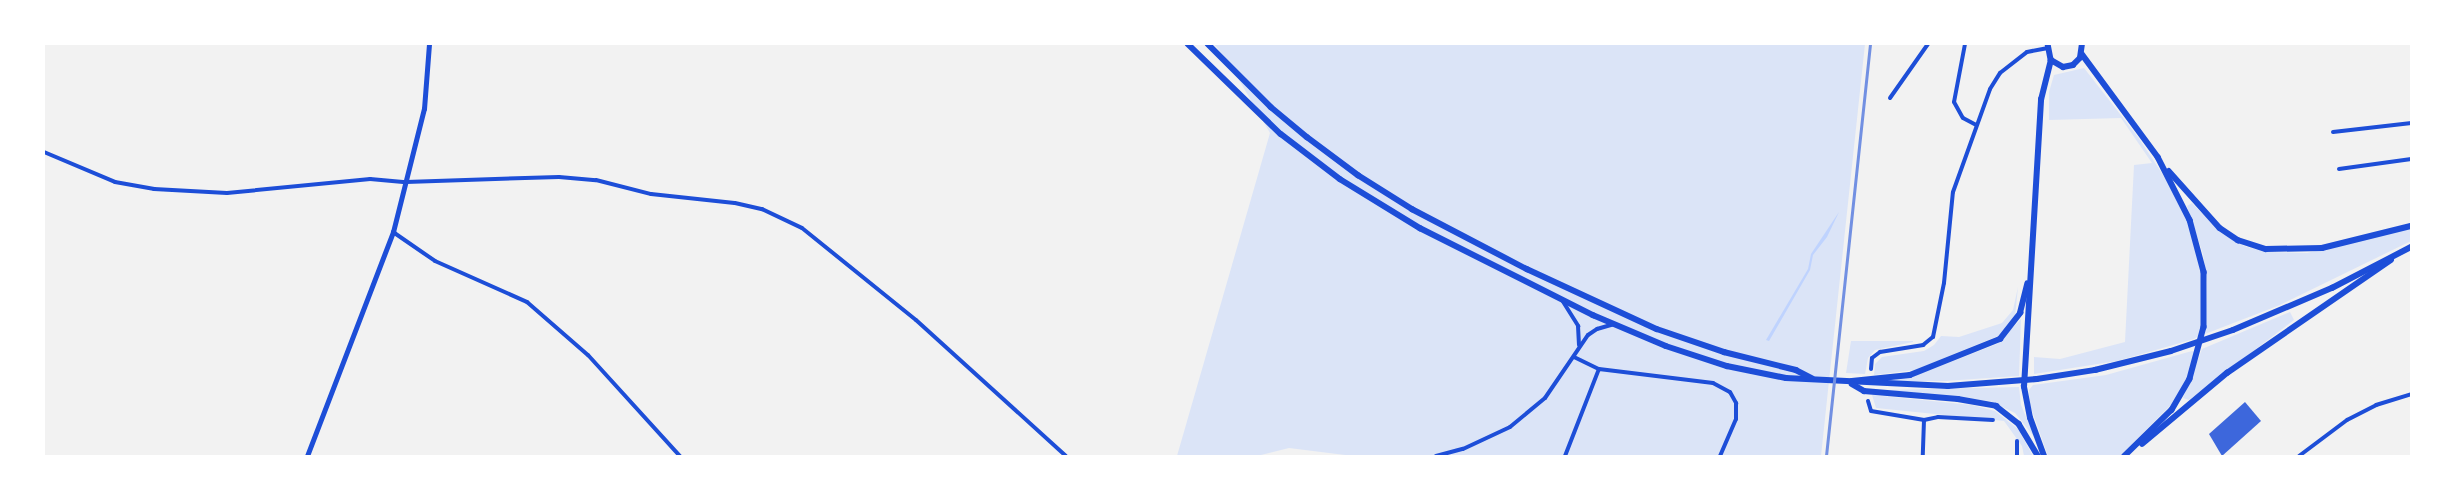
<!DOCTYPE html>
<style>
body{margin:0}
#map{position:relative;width:2455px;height:500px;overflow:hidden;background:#f2f2f2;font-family:"DejaVu Sans",sans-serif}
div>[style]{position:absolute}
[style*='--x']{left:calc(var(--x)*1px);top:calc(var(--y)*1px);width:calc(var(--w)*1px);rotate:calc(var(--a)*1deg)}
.green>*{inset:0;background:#dbe4f7}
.water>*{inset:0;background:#bfd3fe}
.building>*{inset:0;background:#3d67dc}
.minor>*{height:4px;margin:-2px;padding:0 2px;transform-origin:2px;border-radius:2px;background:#1d4ed8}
.tertiary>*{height:4.5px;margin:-2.25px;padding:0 2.25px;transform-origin:2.25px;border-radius:2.25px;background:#1d4ed8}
.primary>*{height:5.5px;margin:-2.75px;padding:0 2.75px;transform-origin:2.75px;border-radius:2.75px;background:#1d4ed8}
.rail>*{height:2.5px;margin:-1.25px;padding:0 1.25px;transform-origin:1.25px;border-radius:1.25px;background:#7290e2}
span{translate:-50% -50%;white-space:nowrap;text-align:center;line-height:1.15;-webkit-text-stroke:4px #fff;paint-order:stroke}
.frame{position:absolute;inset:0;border:45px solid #fff;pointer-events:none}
</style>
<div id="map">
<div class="green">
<i style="clip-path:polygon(1214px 44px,1865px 44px,1821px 456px,1353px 456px,1289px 448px,1257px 456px,1177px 456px,1270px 133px,1228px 61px)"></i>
<i style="clip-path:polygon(2084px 68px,2138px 137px,2169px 184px,2187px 219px,2202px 276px,2202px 324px,2200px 335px,2194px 339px,2117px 361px,2034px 374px,2034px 357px,2060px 359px,2125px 342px,2134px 165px,2152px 163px,2121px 118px,2049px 120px,2049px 92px,2054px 75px)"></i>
<i style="clip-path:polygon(2192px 203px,2221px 233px,2244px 246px,2266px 252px,2307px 253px,2411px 228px,2411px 241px,2280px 305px,2205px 334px,2207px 282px,2203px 254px,2187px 206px)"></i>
<i style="clip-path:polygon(2018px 287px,2015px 317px,1998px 336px,1915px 370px,1874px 375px,1875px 364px,1882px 357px,1924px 351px,1934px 345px,1941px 336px,1959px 337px,2002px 323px,2013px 310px)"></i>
<i style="clip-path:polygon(2290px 312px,2294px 320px,2189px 400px,2183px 398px,2202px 349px)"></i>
<i style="clip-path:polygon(2021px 319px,2019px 376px,1945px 381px,1890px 381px,1930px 370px,1997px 344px)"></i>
<i style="clip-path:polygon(1851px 341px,1913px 341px,1913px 342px,1875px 350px,1868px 358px,1865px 374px,1846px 373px)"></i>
<i style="clip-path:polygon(2192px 351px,2195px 352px,2191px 369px,2174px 402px,2120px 456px,2048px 456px,2030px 405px,2029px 390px,2033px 385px,2106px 375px)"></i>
<i style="clip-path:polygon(2019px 387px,2021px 405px,2035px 438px,2015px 413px,1990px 401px,1887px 390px)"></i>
<i style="clip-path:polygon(1872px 395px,1972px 405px,1995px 411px,2018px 429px,2033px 456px,2024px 456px,2022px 446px,2004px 421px,1876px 408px)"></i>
</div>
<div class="water">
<i style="clip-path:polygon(1839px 212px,1827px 237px,1813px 255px,1810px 270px,1769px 341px,1766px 340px,1808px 269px,1811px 254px)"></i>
</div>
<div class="building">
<i style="clip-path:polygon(2245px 402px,2261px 421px,2222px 456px,2209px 434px)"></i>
</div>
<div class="minor">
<i style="--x:1965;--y:44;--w:59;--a:100.7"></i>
<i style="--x:1954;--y:102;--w:18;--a:61"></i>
<i style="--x:1963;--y:118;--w:15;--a:28"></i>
<i style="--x:1890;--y:98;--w:66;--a:-54.9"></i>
<i style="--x:2333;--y:132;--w:79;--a:-6.6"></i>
<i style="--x:44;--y:152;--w:77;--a:22.9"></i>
<i style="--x:115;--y:182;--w:40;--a:10"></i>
<i style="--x:154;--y:189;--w:73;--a:3.1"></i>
<i style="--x:227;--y:193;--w:144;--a:-5.6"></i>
<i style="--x:370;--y:179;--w:36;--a:5"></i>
<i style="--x:406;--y:182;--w:153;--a:-1.9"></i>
<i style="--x:559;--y:177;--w:37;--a:5"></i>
<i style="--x:596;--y:180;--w:57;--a:14.3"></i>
<i style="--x:651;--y:194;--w:84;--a:6.1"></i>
<i style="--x:735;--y:203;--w:28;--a:13"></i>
<i style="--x:762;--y:209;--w:44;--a:25.4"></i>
<i style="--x:802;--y:228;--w:146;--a:38.9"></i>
<i style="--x:916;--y:320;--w:202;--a:42.2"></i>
<i style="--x:2339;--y:169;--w:73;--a:-7.9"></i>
<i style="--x:393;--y:232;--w:51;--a:34.6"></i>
<i style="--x:435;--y:261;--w:101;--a:24"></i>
<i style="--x:527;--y:302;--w:81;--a:41"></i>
<i style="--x:588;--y:355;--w:137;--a:47.7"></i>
<i style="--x:1562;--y:300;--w:31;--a:58"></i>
<i style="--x:1578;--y:326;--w:19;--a:87"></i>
<i style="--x:1574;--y:357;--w:28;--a:26"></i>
<i style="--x:1599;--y:369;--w:115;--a:7"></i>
<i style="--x:1713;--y:383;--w:19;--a:28"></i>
<i style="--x:1730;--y:392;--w:13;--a:61"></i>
<i style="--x:1736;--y:403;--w:16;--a:90"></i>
<i style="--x:1736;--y:419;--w:40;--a:113.4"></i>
<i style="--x:1871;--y:369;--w:11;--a:-85"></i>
<i style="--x:1872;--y:358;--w:10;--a:-37"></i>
<i style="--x:1880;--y:352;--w:44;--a:-9.2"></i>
<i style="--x:1923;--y:345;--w:13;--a:-39"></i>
<i style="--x:1933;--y:337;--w:55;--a:-78.5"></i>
<i style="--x:1944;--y:283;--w:91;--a:-84.4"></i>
<i style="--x:1953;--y:192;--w:109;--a:-70.2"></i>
<i style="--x:1990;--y:89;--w:19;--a:-58"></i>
<i style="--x:2000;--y:73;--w:34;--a:-38"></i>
<i style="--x:2027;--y:52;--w:20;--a:-11"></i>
<i style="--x:1868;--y:401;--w:10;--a:73"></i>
<i style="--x:1871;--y:411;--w:54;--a:9.6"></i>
<i style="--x:1924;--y:420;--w:36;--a:92"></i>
<i style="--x:1924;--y:420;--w:14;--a:-12"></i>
<i style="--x:1938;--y:417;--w:55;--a:3.1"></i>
<i style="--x:1436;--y:456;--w:28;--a:-15"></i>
<i style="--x:1463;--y:449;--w:52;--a:-25.1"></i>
<i style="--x:1510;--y:427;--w:45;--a:-39.6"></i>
<i style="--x:1545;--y:398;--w:76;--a:-55.7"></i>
<i style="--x:1588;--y:335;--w:11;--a:-34"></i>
<i style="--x:1597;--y:329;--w:18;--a:-16"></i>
<i style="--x:1565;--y:456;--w:93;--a:-68.7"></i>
<i style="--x:2017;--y:456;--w:15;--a:-90"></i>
<i style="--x:2299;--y:456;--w:60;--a:-36.9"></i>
<i style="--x:2347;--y:420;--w:33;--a:-27"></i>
<i style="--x:2376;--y:405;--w:37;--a:-17"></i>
</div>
<div class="tertiary">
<i style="--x:307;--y:456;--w:240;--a:-69"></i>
<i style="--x:393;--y:232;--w:127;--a:-75.9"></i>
<i style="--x:424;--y:109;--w:65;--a:-85.6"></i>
</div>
<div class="primary">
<i style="--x:1188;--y:44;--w:129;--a:44.1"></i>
<i style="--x:1281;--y:134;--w:74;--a:37.3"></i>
<i style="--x:1340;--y:179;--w:94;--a:31.5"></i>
<i style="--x:1420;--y:228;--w:194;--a:26.7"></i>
<i style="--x:1593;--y:315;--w:79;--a:23"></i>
<i style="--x:1666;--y:346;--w:64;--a:18.2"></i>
<i style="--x:1727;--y:366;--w:60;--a:11.5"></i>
<i style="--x:1786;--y:378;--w:162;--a:2.8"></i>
<i style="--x:1948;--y:386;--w:89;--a:-4.5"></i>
<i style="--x:2037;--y:379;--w:59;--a:-8.8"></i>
<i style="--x:2095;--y:370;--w:78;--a:-14"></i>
<i style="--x:2171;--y:351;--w:65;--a:-18.7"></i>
<i style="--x:2233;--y:330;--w:108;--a:-23"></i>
<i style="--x:2332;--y:288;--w:89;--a:-27.4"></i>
<i style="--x:1208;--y:44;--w:89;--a:45"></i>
<i style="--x:1271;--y:107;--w:47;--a:39.8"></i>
<i style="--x:1307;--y:137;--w:64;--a:36.7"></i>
<i style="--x:1358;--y:175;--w:64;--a:32.2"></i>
<i style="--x:1412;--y:209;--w:130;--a:27.6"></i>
<i style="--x:1527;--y:269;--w:143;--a:24.8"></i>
<i style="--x:1657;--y:329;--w:71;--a:18.9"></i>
<i style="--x:1724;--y:352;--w:74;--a:14"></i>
<i style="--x:1796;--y:370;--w:18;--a:27"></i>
<i style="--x:2048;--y:44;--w:16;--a:79"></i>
<i style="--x:2051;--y:60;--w:14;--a:30"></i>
<i style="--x:2063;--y:67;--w:10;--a:-11"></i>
<i style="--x:2073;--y:65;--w:10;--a:-45"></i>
<i style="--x:2080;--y:58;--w:14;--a:-82"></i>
<i style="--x:2082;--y:54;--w:128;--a:53.6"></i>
<i style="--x:2158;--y:157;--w:71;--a:63.1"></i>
<i style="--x:2190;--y:220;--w:54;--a:74.9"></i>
<i style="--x:2204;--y:272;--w:55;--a:90"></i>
<i style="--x:2204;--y:327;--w:54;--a:105.1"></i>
<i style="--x:2190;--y:379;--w:36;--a:120"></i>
<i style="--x:2172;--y:410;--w:66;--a:135.6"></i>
<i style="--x:2169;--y:171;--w:76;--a:48.2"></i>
<i style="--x:2220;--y:228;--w:22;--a:34"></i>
<i style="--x:2238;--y:240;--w:29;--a:18"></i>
<i style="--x:2266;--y:249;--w:56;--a:-1"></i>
<i style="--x:2322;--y:248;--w:92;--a:-13.9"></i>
<i style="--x:1852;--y:381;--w:58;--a:-5.9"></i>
<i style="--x:1910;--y:375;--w:97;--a:-21.8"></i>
<i style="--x:2000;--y:339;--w:33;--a:-52"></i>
<i style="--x:2020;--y:313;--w:30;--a:-76"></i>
<i style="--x:1852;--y:384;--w:14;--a:30"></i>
<i style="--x:1864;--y:391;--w:94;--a:4.9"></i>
<i style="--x:1958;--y:399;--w:39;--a:10"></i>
<i style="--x:1996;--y:406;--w:29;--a:38"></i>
<i style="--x:2019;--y:424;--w:37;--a:59"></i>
<i style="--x:2142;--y:444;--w:111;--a:-39.9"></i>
<i style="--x:2227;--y:373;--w:199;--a:-34.6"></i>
<i style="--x:2044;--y:456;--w:40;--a:-110.2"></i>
<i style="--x:2030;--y:418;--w:32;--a:-101"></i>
<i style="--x:2024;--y:387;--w:288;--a:-86.6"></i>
<i style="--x:2041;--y:100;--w:41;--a:-76"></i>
</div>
<div class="rail">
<i style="--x:1826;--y:456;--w:414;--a:-83.9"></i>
</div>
<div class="frame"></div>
</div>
